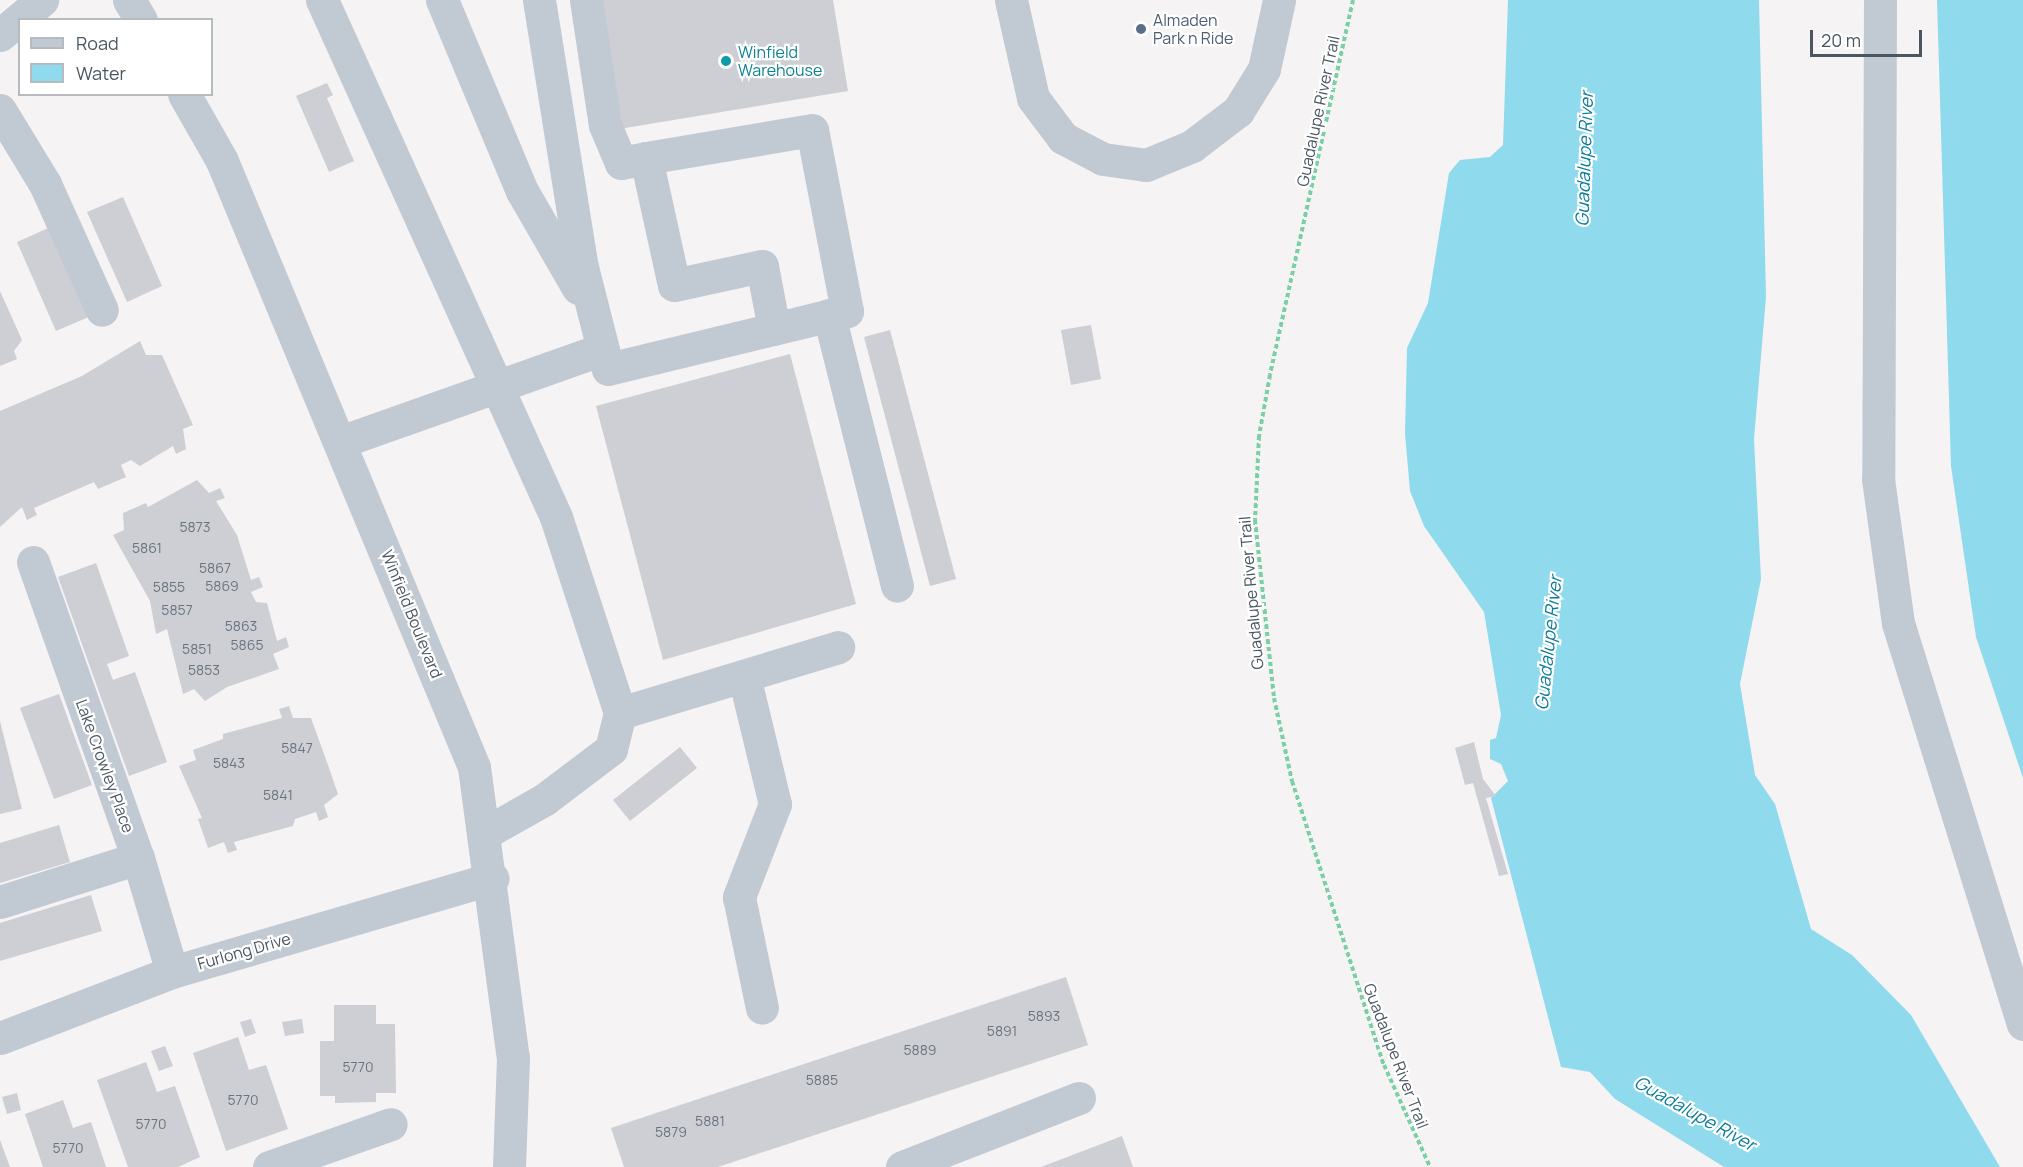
<!DOCTYPE html>
<style>
body{margin:0}
#map{position:relative;width:2023px;height:1167px;overflow:hidden;background:#f5f3f3;font-family:Manrope,sans-serif}
div>[style]{position:absolute}
[style*='--x']{left:calc(var(--x)*1px);top:calc(var(--y)*1px);width:calc(var(--w)*1px);rotate:calc(var(--a)*1deg)}
.water>*{inset:0;background:#90daee}
.building>*{inset:0;background:#cdcfd5}
.path>*{height:4px;margin-top:-2px;transform-origin:0;background:repeating-linear-gradient(90deg,#7ad0a6 0 4.5px,transparent 0 7.5px)}
.minor>*{height:33px;margin:-16.5px;padding:0 16.5px;transform-origin:16.5px;border-radius:16.5px;background:#c1cad2}
.dots>*{width:16px;height:16px;translate:-50% -50%;box-sizing:border-box;border:3px solid #fff;border-radius:50%}
span{translate:-50% -50%;white-space:nowrap;text-align:center;line-height:1.15;-webkit-text-stroke:4.5px #fff;paint-order:stroke}
.number-label{font-size:14px;color:#6b747e}
.number-label span{-webkit-text-stroke-width:0}
.service-label{font-size:16px;color:#4e5e75}
.left{translate:0 -50%;text-align:left}
.culture-label{font-size:16px;color:#0d838f}
.street-label{font-size:16px;color:#4a5661}
.water-label{font-size:18px;color:#0c7c9b;font-style:italic}
.legend{position:absolute;left:18px;top:18px;width:195px;height:78px;box-sizing:border-box;background:#fff;border:2px solid #b7bbc0;margin:0;padding:8px 10px;list-style:none;font-size:18px;color:#4a5661}
.legend li{display:flex;align-items:center;gap:12px;height:30px}
.legend b{width:30px;border:2px solid #b7bbc0}
.scale{position:absolute;left:1810px;top:30px;width:112px;height:27px;box-sizing:border-box;border:3px solid #4a5661;border-top:0;padding-left:8px;font-size:18px;line-height:21px;white-space:nowrap;color:#4a5661;-webkit-text-stroke:4px #fff;paint-order:stroke}
</style>
<div id="map">
<div class="water">
<i style="clip-path:polygon(1508px 0,1759px 0,1766px 297px,1754px 439px,1761px 579px,1740px 684px,1755px 775px,1775px 804px,1811px 929px,1852px 955px,1911px 1015px,2000px 1167px,1724px 1167px,1615px 1099px,1590px 1072px,1561px 1067px,1491px 798px,1508px 781px,1501px 764px,1490px 759px,1490px 740px,1496px 738px,1501px 715px,1484px 612px,1424px 526px,1410px 491px,1405px 433px,1407px 348px,1428px 303px,1449px 173px,1460px 160px,1490px 157px,1503px 145px)"></i>
<i style="clip-path:polygon(1937px 0,2023px 0,2023px 778px,1976px 637px,1951px 466px)"></i>
</div>
<div class="building">
<i style="clip-path:polygon(571px 0,833px 0,848px 91px,619px 129px)"></i>
<i style="clip-path:polygon(327px 83px,333px 95px,327px 98px,354px 161px,329px 172px,296px 96px)"></i>
<i style="clip-path:polygon(123px 197px,162px 286px,127px 302px,87px 212px)"></i>
<i style="clip-path:polygon(53px 226px,91px 316px,56px 331px,17px 242px)"></i>
<i style="clip-path:polygon(0 291px,22px 340px,14px 351px,17px 359px,0 366px)"></i>
<i style="clip-path:polygon(1091px 325px,1101px 379px,1071px 385px,1061px 330px)"></i>
<i style="clip-path:polygon(890px 330px,956px 579px,930px 586px,864px 337px)"></i>
<i style="clip-path:polygon(140px 341px,146px 355px,162px 355px,193px 425px,183px 429px,186px 449px,176px 454px,173px 446px,140px 466px,131px 460px,121px 465px,126px 477px,98px 489px,94px 482px,34px 508px,37px 515px,27px 520px,22px 507px,0 527px,0 411px,82px 376px)"></i>
<i style="clip-path:polygon(790px 354px,856px 604px,663px 660px,596px 406px)"></i>
<i style="clip-path:polygon(197px 480px,209px 493px,220px 488px,225px 498px,216px 501px,237px 535px,251px 580px,259px 577px,263px 587px,251px 592px,256px 602px,267px 603px,277px 641px,286px 637px,289px 647px,273px 654px,279px 669px,227px 687px,205px 701px,194px 689px,183px 694px,167px 629px,156px 634px,150px 601px,113px 535px,124px 530px,123px 513px,146px 503px,148px 507px)"></i>
<i style="clip-path:polygon(96px 563px,129px 656px,107px 664px,113px 680px,135px 672px,167px 762px,129px 776px,58px 577px)"></i>
<i style="clip-path:polygon(59px 694px,92px 785px,54px 799px,20px 708px)"></i>
<i style="clip-path:polygon(289px 706px,293px 718px,311px 718px,328px 765px,338px 794px,324px 805px,328px 817px,319px 821px,316px 812px,295px 819px,293px 826px,234px 842px,237px 850px,228px 853px,224px 842px,208px 848px,198px 819px,202px 818px,179px 766px,196px 760px,193px 750px,223px 739px,223px 734px,282px 718px,279px 709px)"></i>
<i style="clip-path:polygon(0 721px,22px 809px,0 814px)"></i>
<i style="clip-path:polygon(1474px 742px,1483px 779px,1496px 796px,1486px 798px,1508px 874px,1499px 876px,1473px 783px,1465px 785px,1455px 748px)"></i>
<i style="clip-path:polygon(680px 747px,697px 768px,630px 821px,613px 800px)"></i>
<i style="clip-path:polygon(59px 825px,70px 862px,0 883px,0 843px)"></i>
<i style="clip-path:polygon(91px 895px,102px 931px,0 961px,0 923px)"></i>
<i style="clip-path:polygon(1066px 977px,1088px 1045px,718px 1167px,624px 1167px,611px 1128px)"></i>
<i style="clip-path:polygon(334px 1005px,376px 1005px,376px 1024px,395px 1024px,396px 1093px,376px 1093px,376px 1102px,335px 1103px,335px 1096px,320px 1096px,320px 1041px,334px 1041px)"></i>
<i style="clip-path:polygon(251px 1019px,256px 1033px,245px 1037px,240px 1022px)"></i>
<i style="clip-path:polygon(302px 1019px,304px 1033px,285px 1036px,282px 1022px)"></i>
<i style="clip-path:polygon(238px 1037px,249px 1070px,266px 1065px,288px 1129px,226px 1151px,193px 1053px)"></i>
<i style="clip-path:polygon(165px 1046px,173px 1066px,159px 1071px,151px 1051px)"></i>
<i style="clip-path:polygon(146px 1062px,157px 1092px,175px 1086px,200px 1157px,178px 1167px,128px 1167px,97px 1080px)"></i>
<i style="clip-path:polygon(17px 1093px,21px 1110px,7px 1114px,2px 1097px)"></i>
<i style="clip-path:polygon(63px 1100px,73px 1128px,91px 1122px,106px 1167px,43px 1167px,25px 1114px)"></i>
<i style="clip-path:polygon(1122px 1136px,1133px 1167px,1041px 1167px)"></i>
<i style="clip-path:polygon(0 1140px,10px 1167px,0 1167px)"></i>
</div>
<div class="path">
<i style="--x:1353;--y:0;--w:384;--a:102.5"></i>
<i style="--x:1270;--y:375;--w:62;--a:100.2"></i>
<i style="--x:1259;--y:436;--w:84;--a:92.7"></i>
<i style="--x:1255;--y:520;--w:179;--a:83.9"></i>
<i style="--x:1274;--y:698;--w:85;--a:77.8"></i>
<i style="--x:1292;--y:781;--w:299;--a:72.1"></i>
<i style="--x:1384;--y:1065;--w:112;--a:65.7"></i>
</div>
<div class="minor">
<i style="--x:129;--y:0;--w:23;--a:59"></i>
<i style="--x:322;--y:0;--w:567;--a:65.65"></i>
<i style="--x:556;--y:517;--w:206;--a:71.9"></i>
<i style="--x:620;--y:713;--w:228;--a:-16.8"></i>
<i style="--x:442;--y:0;--w:207;--a:67.3"></i>
<i style="--x:522;--y:191;--w:112;--a:60"></i>
<i style="--x:539;--y:0;--w:270;--a:80.9"></i>
<i style="--x:582;--y:267;--w:105;--a:75.7"></i>
<i style="--x:608;--y:369;--w:246;--a:-13.6"></i>
<i style="--x:847;--y:311;--w:184;--a:-100.9"></i>
<i style="--x:812;--y:130;--w:168;--a:170.4"></i>
<i style="--x:646;--y:158;--w:130;--a:77.6"></i>
<i style="--x:674;--y:285;--w:90;--a:-12.2"></i>
<i style="--x:762;--y:266;--w:64;--a:79.2"></i>
<i style="--x:586;--y:0;--w:126;--a:81.4"></i>
<i style="--x:605;--y:125;--w:41;--a:67.2"></i>
<i style="--x:621;--y:163;--w:25;--a:-11"></i>
<i style="--x:1011;--y:0;--w:100;--a:77.3"></i>
<i style="--x:1033;--y:98;--w:50;--a:53.1"></i>
<i style="--x:1063;--y:138;--w:45;--a:27.7"></i>
<i style="--x:1103;--y:159;--w:43;--a:7.9"></i>
<i style="--x:1146;--y:165;--w:50;--a:-22.4"></i>
<i style="--x:1192;--y:146;--w:58;--a:-37.3"></i>
<i style="--x:1238;--y:111;--w:49;--a:-58.2"></i>
<i style="--x:1264;--y:69;--w:71;--a:-77.7"></i>
<i style="--x:1880;--y:0;--w:479;--a:90.2"></i>
<i style="--x:1878;--y:479;--w:145;--a:82.1"></i>
<i style="--x:1898;--y:623;--w:420;--a:72.7"></i>
<i style="--x:0;--y:35;--w:55;--a:-39.8"></i>
<i style="--x:184;--y:94;--w:77;--a:60.4"></i>
<i style="--x:222;--y:161;--w:656;--a:67.42"></i>
<i style="--x:474;--y:767;--w:294;--a:82.4"></i>
<i style="--x:513;--y:1058;--w:109;--a:92.1"></i>
<i style="--x:0;--y:110;--w:87;--a:58.7"></i>
<i style="--x:45;--y:184;--w:138;--a:65.7"></i>
<i style="--x:829;--y:315;--w:279;--a:75.9"></i>
<i style="--x:340;--y:442;--w:278;--a:-19.5"></i>
<i style="--x:33;--y:562;--w:314;--a:70.5"></i>
<i style="--x:138;--y:858;--w:119;--a:73.4"></i>
<i style="--x:744;--y:676;--w:132;--a:76.4"></i>
<i style="--x:775;--y:804;--w:100;--a:111.2"></i>
<i style="--x:739;--y:897;--w:113;--a:78.3"></i>
<i style="--x:485;--y:833;--w:69;--a:-29.5"></i>
<i style="--x:545;--y:799;--w:83;--a:-37.1"></i>
<i style="--x:611;--y:749;--w:37;--a:-76"></i>
<i style="--x:0;--y:902;--w:145;--a:-17.7"></i>
<i style="--x:0;--y:1038;--w:184;--a:-21"></i>
<i style="--x:172;--y:972;--w:334;--a:-16.3"></i>
<i style="--x:269;--y:1167;--w:129;--a:-19.4"></i>
<i style="--x:902;--y:1167;--w:190;--a:-21.3"></i>
</div>
<div class="dots">
<i style="left:1141px;top:29px;background:#5c6f8a"></i>
<i style="left:726px;top:61px;background:#0f9aa8"></i>
</div>
<div class="number-label">
<span style="left:195px;top:527px">5873</span>
<span style="left:147px;top:548px">5861</span>
<span style="left:215px;top:568px">5867</span>
<span style="left:222px;top:586px">5869</span>
<span style="left:169px;top:587px">5855</span>
<span style="left:177px;top:610px">5857</span>
<span style="left:241px;top:626px">5863</span>
<span style="left:247px;top:645px">5865</span>
<span style="left:197px;top:649px">5851</span>
<span style="left:204px;top:670px">5853</span>
<span style="left:297px;top:748px">5847</span>
<span style="left:229px;top:763px">5843</span>
<span style="left:278px;top:795px">5841</span>
<span style="left:1044px;top:1016px">5893</span>
<span style="left:1002px;top:1031px">5891</span>
<span style="left:920px;top:1050px">5889</span>
<span style="left:358px;top:1067px">5770</span>
<span style="left:822px;top:1080px">5885</span>
<span style="left:243px;top:1100px">5770</span>
<span style="left:710px;top:1121px">5881</span>
<span style="left:151px;top:1124px">5770</span>
<span style="left:671px;top:1132px">5879</span>
<span style="left:68px;top:1148px">5770</span>
</div>
<div class="service-label">
<span class="left" style="left:1153px;top:29px">Almaden<br>Park n Ride</span>
</div>
<div class="culture-label">
<span class="left" style="left:738px;top:61px">Winfield<br>Warehouse</span>
</div>
<div class="street-label">
<span style="left:1318px;top:111px;rotate:-78deg">Guadalupe River Trail</span>
<span style="left:1251px;top:593px;rotate:-95deg">Guadalupe River Trail</span>
<span style="left:412px;top:614px;rotate:68deg">Winfield Boulevard</span>
<span style="left:105px;top:766px;rotate:70deg">Lake Crowley Place</span>
<span style="left:244px;top:951px;rotate:-16deg">Furlong Drive</span>
<span style="left:1396px;top:1056px;rotate:69deg">Guadalupe River Trail</span>
</div>
<div class="water-label">
<span style="left:1584px;top:159px;rotate:-88deg">Guadalupe River</span>
<span style="left:1548px;top:643px;rotate:-84deg">Guadalupe River</span>
<span style="left:1695px;top:1113px;rotate:29deg">Guadalupe River</span>
</div>
<ul class="legend">
<li><b style="height:8px;background:#c1cad2"></b>Road</li>
<li><b style="height:16px;background:#90daee"></b>Water</li>
</ul>
<div class="scale">20 m</div>
</div>
